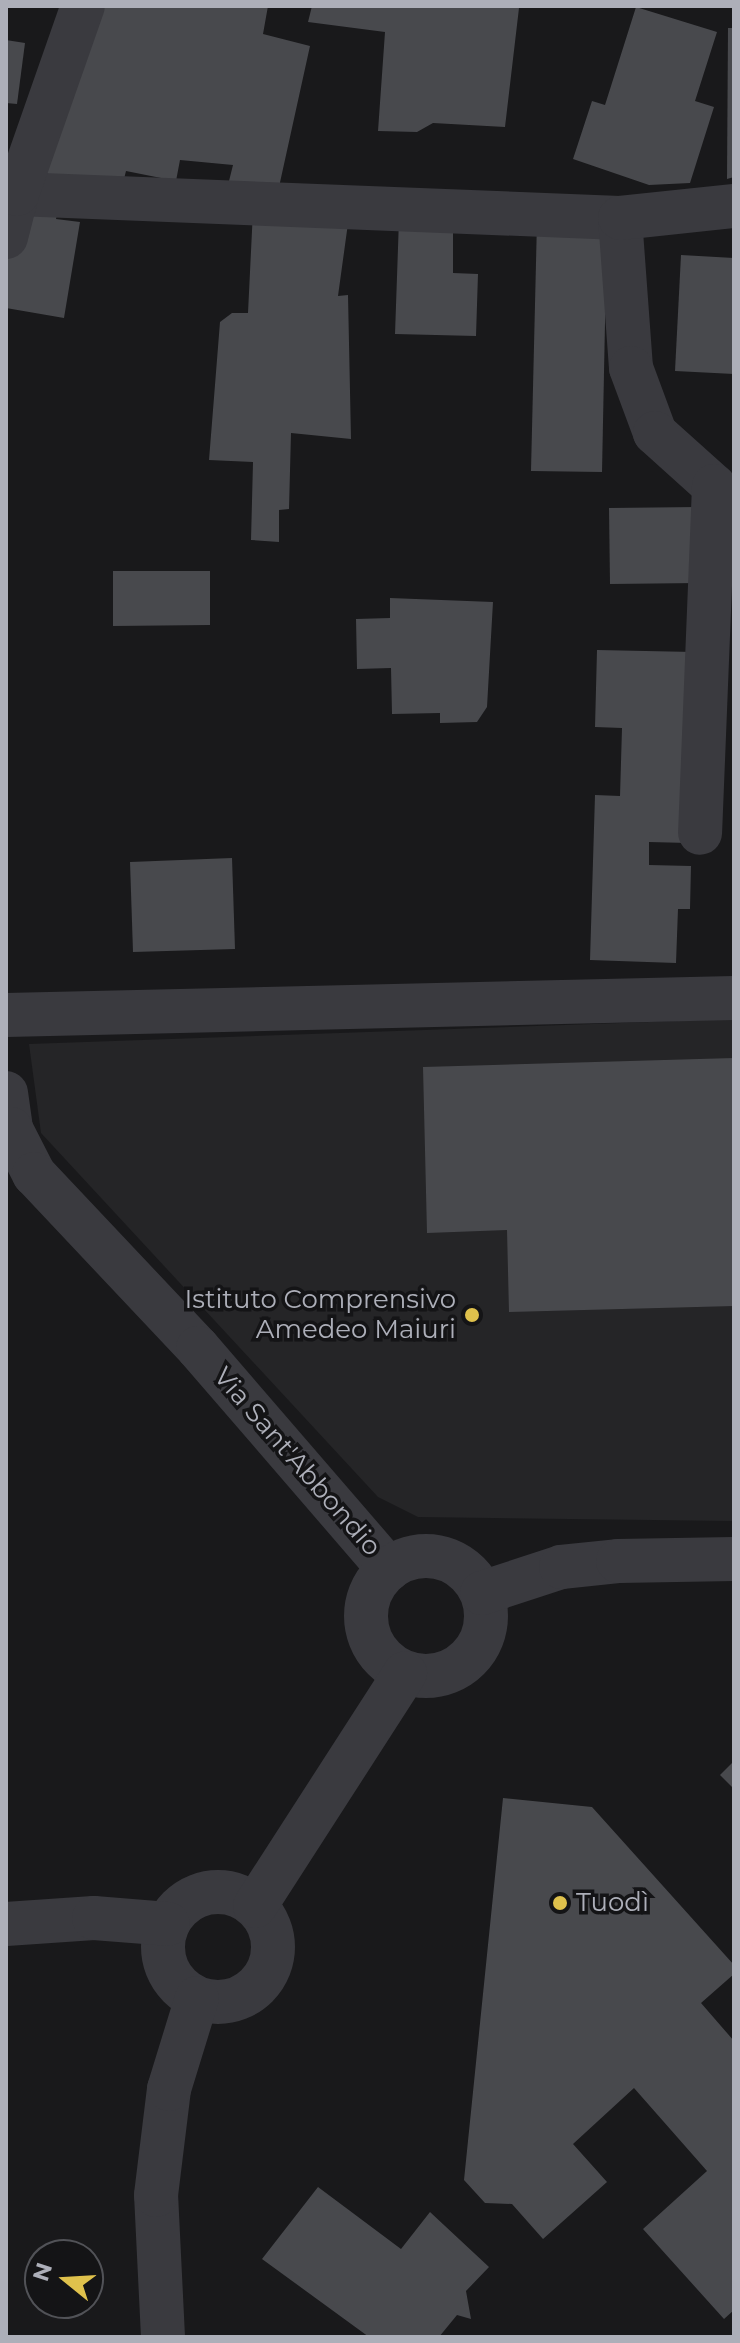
<!DOCTYPE html>
<meta charset="utf-8">
<style>
body{margin:0}
#map{position:relative;width:740px;height:2343px;overflow:hidden;background:#19191b;font-family:Montserrat,sans-serif}
div>[style]{position:absolute}
[style*='--x']{left:calc(var(--x)*1px);top:calc(var(--y)*1px);width:calc(var(--w)*1px);rotate:calc(var(--a)*1deg)}
.built>*{inset:0;background:#252527}
.building>*{inset:0;background:#48494d}
.minor>*{height:44px;margin:-22px;padding:0 22px;transform-origin:22px;border-radius:22px;background:#3a3a3f}
.minor>.ring{margin:-22px;padding:0;box-sizing:content-box;background:none;border:44px solid #3a3a3f;border-radius:50%}
.dots>*{width:22px;height:22px;translate:-50% -50%;box-sizing:border-box;border:4px solid #141416;border-radius:50%}
span{translate:-50% -50%;white-space:nowrap;text-align:center;line-height:1.15;-webkit-text-stroke:7px #141416;paint-order:stroke}
.poi-label{font-size:26px;color:#adafb9}
.right{translate:-100% -50%;text-align:right}
.left{translate:0 -50%;text-align:left}
.street-label{font-size:26px;color:#adafb9}
.frame{position:absolute;inset:0;border:8px solid #adafb9;pointer-events:none}
.north{position:absolute;left:24px;top:2239px;width:80px;height:80px;box-sizing:border-box;background:#141416;border:2px solid #515257;border-radius:50%;rotate:288deg;font-size:22px;font-weight:700;line-height:32px;text-align:center;color:#adafb9}
.north::after{content:'';display:block;margin:auto;width:28px;height:36px;background:#dfc14c;clip-path:polygon(50% 0,100% 100%,50% 72%,0 100%)}
</style>
<div id="map">
<div class="built">
<i style="clip-path:polygon(734px 1019px,734px 1521px,418px 1517px,378px 1497px,41px 1133px,29px 1044px)"></i>
</div>
<div class="building">
<i style="clip-path:polygon(94px 6px,268px 6px,263px 34px,310px 46px,279px 187px,229px 181px,233px 165px,180px 160px,176px 181px,126px 171px,122px 187px,42px 173px)"></i>
<i style="clip-path:polygon(312px 6px,519px 8px,505px 127px,433px 123px,417px 132px,378px 131px,385px 32px,308px 22px)"></i>
<i style="clip-path:polygon(636px 7px,717px 32px,695px 101px,714px 107px,690px 183px,649px 185px,573px 159px,592px 101px,605px 105px)"></i>
<i style="clip-path:polygon(728px 28px,734px 28px,734px 177px,727px 179px)"></i>
<i style="clip-path:polygon(6px 40px,25px 43px,17px 104px,6px 103px)"></i>
<i style="clip-path:polygon(59px 206px,56px 219px,80px 222px,64px 318px,6px 308px,6px 252px,12px 215px)"></i>
<i style="clip-path:polygon(253px 210px,349px 216px,338px 296px,348px 295px,351px 439px,291px 433px,289px 509px,279px 510px,279px 542px,251px 540px,253px 462px,209px 460px,220px 322px,232px 313px,248px 313px)"></i>
<i style="clip-path:polygon(399px 219px,453px 221px,453px 273px,478px 274px,476px 336px,395px 334px)"></i>
<i style="clip-path:polygon(537px 221px,607px 223px,602px 472px,531px 471px)"></i>
<i style="clip-path:polygon(681px 255px,734px 258px,734px 374px,675px 371px)"></i>
<i style="clip-path:polygon(698px 507px,699px 583px,610px 584px,609px 508px)"></i>
<i style="clip-path:polygon(113px 571px,210px 571px,210px 625px,113px 626px)"></i>
<i style="clip-path:polygon(390px 598px,493px 602px,487px 707px,477px 722px,440px 723px,440px 713px,392px 714px,391px 668px,357px 669px,356px 619px,390px 618px)"></i>
<i style="clip-path:polygon(597px 650px,694px 652px,689px 843px,649px 842px,649px 865px,691px 866px,690px 909px,678px 909px,676px 963px,590px 960px,595px 795px,620px 796px,622px 728px,595px 727px)"></i>
<i style="clip-path:polygon(232px 858px,235px 949px,133px 952px,130px 862px)"></i>
<i style="clip-path:polygon(734px 1058px,734px 1306px,509px 1312px,507px 1230px,427px 1233px,423px 1067px)"></i>
<i style="clip-path:polygon(734px 1761px,734px 1789px,720px 1775px)"></i>
<i style="clip-path:polygon(503px 1798px,592px 1807px,734px 1965px,734px 1974px,701px 2003px,734px 2041px,734px 2310px,724px 2319px,643px 2229px,707px 2171px,634px 2088px,573px 2144px,607px 2182px,543px 2239px,512px 2204px,485px 2203px,464px 2180px)"></i>
<i style="clip-path:polygon(318px 2187px,401px 2249px,430px 2212px,489px 2267px,466px 2291px,471px 2319px,457px 2315px,439px 2337px,369px 2337px,262px 2259px)"></i>
</div>
<div class="minor">
<i style="--x:17;--y:194;--w:603;--a:2.28"></i>
<i style="--x:620;--y:218;--w:150;--a:85.8"></i>
<i style="--x:631;--y:368;--w:69;--a:69.7"></i>
<i style="--x:655;--y:433;--w:79;--a:41.9"></i>
<i style="--x:714;--y:486;--w:347;--a:92.3"></i>
<i style="--x:620;--y:218;--w:115;--a:-6"></i>
<i style="--x:6;--y:237;--w:44;--a:-75.7"></i>
<i style="--x:17;--y:194;--w:199;--a:-70.7"></i>
<i style="--x:6;--y:1015;--w:728;--a:-1.34"></i>
<i style="--x:6;--y:1093;--w:36;--a:82"></i>
<i style="--x:11;--y:1129;--w:51;--a:62.9"></i>
<i style="--x:34;--y:1174;--w:239;--a:46.7"></i>
<i style="--x:198;--y:1348;--w:292;--a:49.2"></i>
<i class="ring" style="left:366px;top:1556px;width:76px;height:76px"></i>
<i style="--x:482;--y:1593;--w:83;--a:-18.2"></i>
<i style="--x:561;--y:1567;--w:57;--a:-6"></i>
<i style="--x:618;--y:1561;--w:116;--a:-1"></i>
<i class="ring" style="left:163px;top:1892px;width:66px;height:66px"></i>
<i style="--x:255;--y:1906;--w:277;--a:-57.2"></i>
<i style="--x:6;--y:1924;--w:88;--a:-3.9"></i>
<i style="--x:94;--y:1918;--w:74;--a:4.6"></i>
<i style="--x:163;--y:2337;--w:142;--a:-92.8"></i>
<i style="--x:156;--y:2195;--w:107;--a:-83"></i>
<i style="--x:169;--y:2089;--w:95;--a:-72.9"></i>
</div>
<div class="dots">
<i style="left:472px;top:1315px;background:#dfc14c"></i>
<i style="left:560px;top:1903px;background:#dfc14c"></i>
</div>
<div class="poi-label">
<span class="right" style="left:456px;top:1315px">Istituto Comprensivo<br>Amedeo Maiuri</span>
<span class="left" style="left:576px;top:1903px">Tuodì</span>
</div>
<div class="street-label">
<span style="left:297px;top:1462px;rotate:49deg">Via Sant'Abbondio</span>
</div>
<div class="frame"></div>
<div class="north">N</div>
</div>
